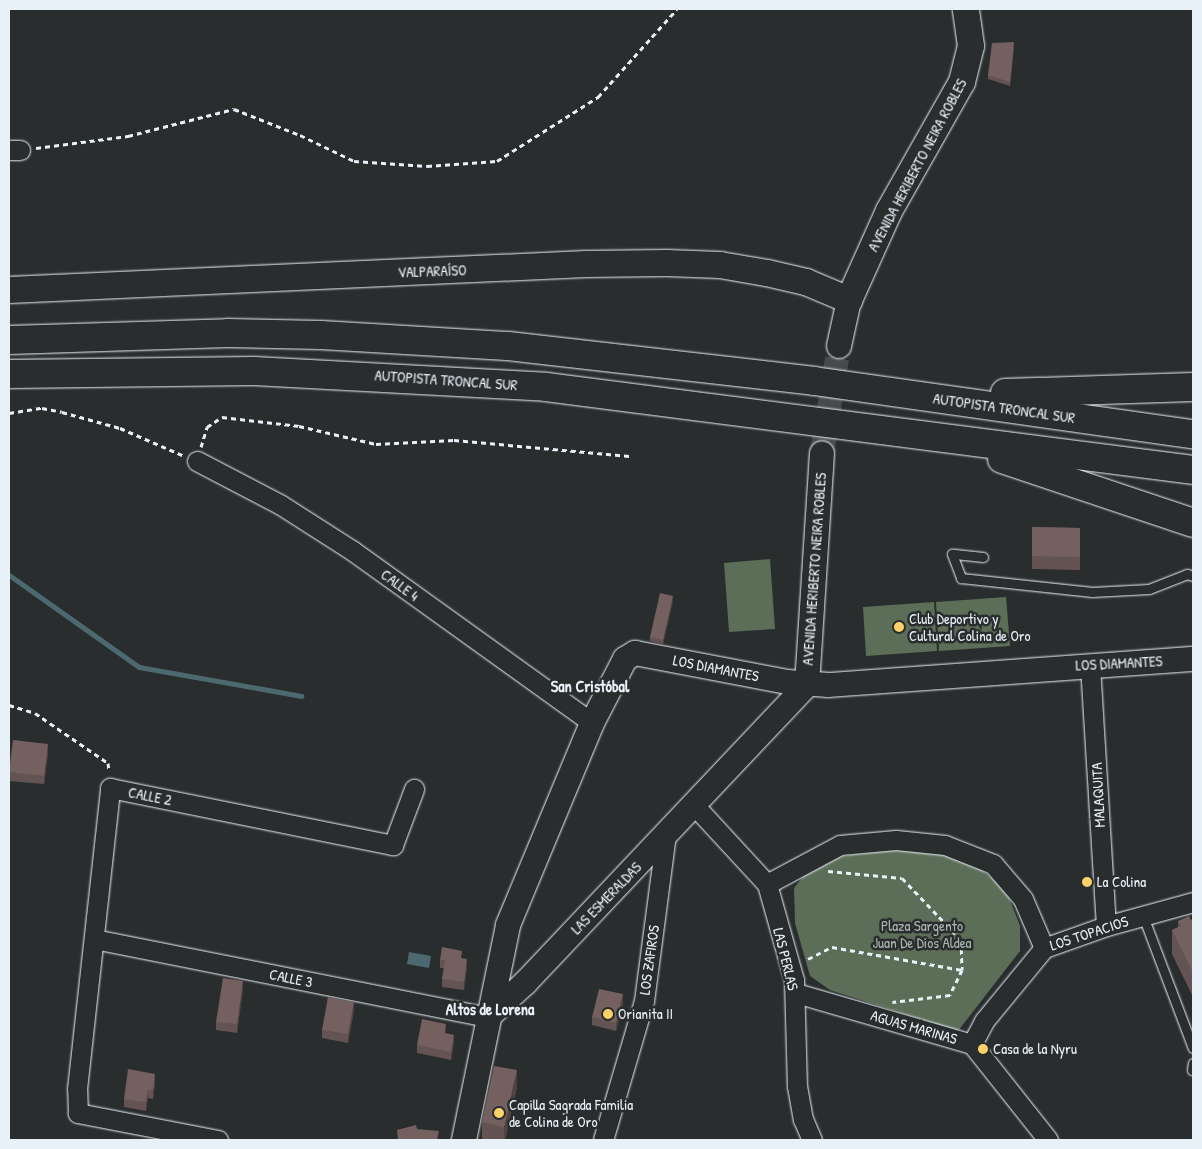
<!DOCTYPE html>
<meta charset="utf-8">
<style>
body{margin:0}
#map{position:relative;width:1202px;height:1149px;overflow:hidden;background:#2a2d2e;font-family:"Patrick Hand",sans-serif}
div>[style]{position:absolute}
[style*='--x']{left:calc(var(--x)*1px);top:calc(var(--y)*1px);width:calc(var(--w)*1px);rotate:calc(var(--a)*1deg)}
.green>*{inset:0;background:#5c6e57}
.water>*{inset:0;background:#4c6970}
.stream>*{height:5px;margin:-2.5px;padding:0 2.5px;transform-origin:2.5px;border-radius:2.5px;background:#4c6970}
.tertiary-tunnel>*{height:24px;margin-top:-12px;transform-origin:0;background:repeating-linear-gradient(90deg,#464a4c 0 24px,transparent 0 36px)}
.path>*{height:3px;margin-top:-1.5px;transform-origin:0;background:repeating-linear-gradient(90deg,#e8f1f8 0 5px,transparent 0 9px)}
.roads{filter:drop-shadow(0 0 1px #e8f1f8) drop-shadow(0 0 1px #e8f1f8)}
.service>*{height:9px;margin:-4.5px;padding:0 4.5px;transform-origin:4.5px;border-radius:4.5px;background:#2a2d2e}
.minor>*{height:19px;margin:-9.5px;padding:0 9.5px;transform-origin:9.5px;border-radius:9.5px;background:#2a2d2e}
.tertiary>*{height:24px;margin:-12px;padding:0 12px;transform-origin:12px;border-radius:12px;background:#2a2d2e}
.secondary>*{height:26px;margin:-13px;padding:0 13px;transform-origin:13px;border-radius:13px;background:#2a2d2e}
.motorway>*{height:28px;margin:-14px;padding:0 14px;transform-origin:14px;border-radius:14px;background:#2a2d2e}
.wall>*{inset:0;background:#635352}
.shaded-wall>*{inset:0;background:#504342}
.building>*{inset:0;background:#73605f}
.dots>*{width:14px;height:14px;translate:-50% -50%;box-sizing:border-box;border:2px solid #2a2d2e;border-radius:50%}
span{translate:-50% -50%;white-space:nowrap;text-align:center;line-height:1.15;-webkit-text-stroke:5px #2a2d2e;paint-order:stroke}
.street-label{font-size:15px;color:#e8f1f8}
.poi-label{font-size:15px;color:#e8f1f8}
.left{translate:0 -50%;text-align:left}
.park-label{font-size:15px;color:#a9b6b0}
.neighbourhood-label{font-size:16px;color:#e8f1f8;font-weight:700}
.frame{position:absolute;inset:0;border:10px solid #e8f1f8;pointer-events:none}
</style>
<div id="map">
<div class="green">
<i style="clip-path:polygon(770px 559px,775px 629px,729px 632px,724px 563px)"></i>
<i style="clip-path:polygon(1006px 597px,1010px 646px,939px 651px,936px 602px)"></i>
<i style="clip-path:polygon(934px 602px,937px 651px,866px 656px,863px 607px)"></i>
<i style="clip-path:polygon(902px 849px,943px 853px,978px 867px,1006px 890px,1020px 926px,1020px 951px,958px 1031px,830px 990px,810px 976px,795px 923px,794px 888px,807px 872px,842px 856px)"></i>
</div>
<div class="water">
<i style="clip-path:polygon(409px 952px,431px 956px,429px 968px,407px 964px)"></i>
</div>
<div class="stream">
<i style="--x:9;--y:575;--w:159;--a:35.3"></i>
<i style="--x:139;--y:667;--w:165;--a:10.1"></i>
</div>
<div class="tertiary-tunnel">
<i style="--x:822;--y:453;--w:108;--a:-81"></i>
</div>
<div class="path">
<i style="--x:36;--y:148;--w:93;--a:-7.4"></i>
<i style="--x:128;--y:136;--w:109;--a:-14.3"></i>
<i style="--x:234;--y:109;--w:71;--a:21.5"></i>
<i style="--x:300;--y:135;--w:60;--a:25.7"></i>
<i style="--x:354;--y:161;--w:73;--a:3.9"></i>
<i style="--x:427;--y:166;--w:70;--a:-4.1"></i>
<i style="--x:497;--y:161;--w:120;--a:-32.4"></i>
<i style="--x:598;--y:97;--w:118;--a:-48.1"></i>
<i style="--x:9;--y:413;--w:33;--a:-9"></i>
<i style="--x:42;--y:408;--w:20;--a:11"></i>
<i style="--x:62;--y:412;--w:60;--a:15.4"></i>
<i style="--x:120;--y:428;--w:68;--a:23.5"></i>
<i style="--x:201;--y:447;--w:21;--a:-73"></i>
<i style="--x:207;--y:427;--w:18;--a:-34"></i>
<i style="--x:222;--y:417;--w:78;--a:6.7"></i>
<i style="--x:299;--y:426;--w:79;--a:13.2"></i>
<i style="--x:376;--y:444;--w:78;--a:-2.9"></i>
<i style="--x:454;--y:440;--w:176;--a:5.2"></i>
<i style="--x:9;--y:705;--w:27;--a:17"></i>
<i style="--x:35;--y:713;--w:88;--a:34.4"></i>
<i style="--x:108;--y:763;--w:8;--a:83"></i>
<i style="--x:828;--y:871;--w:74;--a:5.4"></i>
<i style="--x:902;--y:878;--w:86;--a:46.4"></i>
<i style="--x:961;--y:940;--w:30;--a:88"></i>
<i style="--x:962;--y:970;--w:28;--a:116"></i>
<i style="--x:950;--y:995;--w:58;--a:173.1"></i>
<i style="--x:808;--y:959;--w:27;--a:-27"></i>
<i style="--x:832;--y:947;--w:132;--a:10"></i>
</div>
<div class="roads">
<div class="service">
<i style="--x:983;--y:557;--w:31;--a:-174"></i>
<i style="--x:952;--y:554;--w:26;--a:69"></i>
<i style="--x:961;--y:578;--w:132;--a:6.1"></i>
<i style="--x:1092;--y:592;--w:57;--a:-3"></i>
<i style="--x:1149;--y:589;--w:41;--a:-21.5"></i>
<i style="--x:1187;--y:574;--w:6;--a:18"></i>
<i style="--x:1143;--y:916;--w:141;--a:69.3"></i>
<i style="--x:1192;--y:1070;--w:7;--a:-82"></i>
</div>
<div class="minor">
<i style="--x:9;--y:150;--w:11;--a:0"></i>
<i style="--x:197;--y:461;--w:95;--a:27.6"></i>
<i style="--x:281;--y:505;--w:85;--a:32.6"></i>
<i style="--x:353;--y:551;--w:294;--a:35.7"></i>
<i style="--x:1090;--y:665;--w:261;--a:86.5"></i>
<i style="--x:694;--y:805;--w:108;--a:47.3"></i>
<i style="--x:767;--y:884;--w:100;--a:74.3"></i>
<i style="--x:794;--y:980;--w:106;--a:88.4"></i>
<i style="--x:797;--y:1086;--w:34;--a:80"></i>
<i style="--x:803;--y:1119;--w:23;--a:67"></i>
<i style="--x:767;--y:884;--w:83;--a:-28.1"></i>
<i style="--x:840;--y:845;--w:56;--a:-5.1"></i>
<i style="--x:896;--y:840;--w:49;--a:5.8"></i>
<i style="--x:945;--y:845;--w:52;--a:21.6"></i>
<i style="--x:993;--y:864;--w:46;--a:49.4"></i>
<i style="--x:1023;--y:899;--w:53;--a:66.8"></i>
<i style="--x:94;--y:939;--w:402;--a:11.2"></i>
<i style="--x:796;--y:993;--w:183;--a:16.2"></i>
<i style="--x:972;--y:1044;--w:122;--a:51.6"></i>
<i style="--x:972;--y:1044;--w:26;--a:-62"></i>
<i style="--x:984;--y:1021;--w:94;--a:-50.6"></i>
<i style="--x:1044;--y:948;--w:66;--a:-19.5"></i>
<i style="--x:1106;--y:926;--w:90;--a:-15.4"></i>
<i style="--x:218;--y:1140;--w:143;--a:-169.1"></i>
<i style="--x:78;--y:1113;--w:24;--a:-92"></i>
<i style="--x:77;--y:1089;--w:303;--a:-83.7"></i>
<i style="--x:110;--y:788;--w:289;--a:11.4"></i>
<i style="--x:393;--y:845;--w:60;--a:-69.4"></i>
<i style="--x:603;--y:1140;--w:145;--a:-73.6"></i>
<i style="--x:644;--y:1001;--w:167;--a:-82.5"></i>
</div>
<div class="tertiary">
<i style="--x:839;--y:346;--w:47;--a:-77.7"></i>
<i style="--x:807;--y:685;--w:232;--a:-86.3"></i>
<i style="--x:488;--y:1017;--w:52;--a:-42.6"></i>
<i style="--x:526;--y:982;--w:409;--a:-46.6"></i>
<i style="--x:464;--y:1140;--w:219;--a:-78.4"></i>
<i style="--x:508;--y:925;--w:219;--a:-67.4"></i>
<i style="--x:592;--y:723;--w:72;--a:-62.7"></i>
<i style="--x:625;--y:659;--w:12;--a:-31"></i>
<i style="--x:635;--y:653;--w:155;--a:10.8"></i>
<i style="--x:787;--y:682;--w:42;--a:4.1"></i>
<i style="--x:829;--y:685;--w:365;--a:-4.1"></i>
</div>
<div class="secondary">
<i style="--x:9;--y:290;--w:578;--a:-2.58"></i>
<i style="--x:586;--y:264;--w:81;--a:-0.7"></i>
<i style="--x:667;--y:263;--w:53;--a:2.2"></i>
<i style="--x:720;--y:265;--w:48;--a:9.7"></i>
<i style="--x:767;--y:273;--w:40;--a:13"></i>
<i style="--x:806;--y:282;--w:47;--a:22.7"></i>
<i style="--x:849;--y:300;--w:98;--a:-65.8"></i>
<i style="--x:889;--y:211;--w:148;--a:-60.5"></i>
<i style="--x:962;--y:82;--w:37;--a:-76"></i>
<i style="--x:971;--y:46;--w:37;--a:-98"></i>
</div>
<div class="motorway">
<i style="--x:9;--y:340;--w:219;--a:-1.8"></i>
<i style="--x:228;--y:333;--w:93;--a:1.2"></i>
<i style="--x:321;--y:335;--w:187;--a:3.4"></i>
<i style="--x:508;--y:346;--w:308;--a:6.5"></i>
<i style="--x:814;--y:381;--w:383;--a:8"></i>
<i style="--x:9;--y:374;--w:245;--a:-0.7"></i>
<i style="--x:254;--y:371;--w:292;--a:3.1"></i>
<i style="--x:546;--y:387;--w:652;--a:7.31"></i>
<i style="--x:1005;--y:393;--w:188;--a:-1.8"></i>
<i style="--x:1002;--y:459;--w:201;--a:18.5"></i>
</div>
</div>
<div class="wall">
<i style="clip-path:polygon(1014px 47px,1010px 86px,988px 79px,988px 75px)"></i>
<i style="clip-path:polygon(1032px 527px,1080px 528px,1080px 570px,1032px 569px)"></i>
<i style="clip-path:polygon(673px 600px,663px 644px,650px 641px,650px 637px)"></i>
<i style="clip-path:polygon(48px 753px,44px 784px,9px 781px,9px 772px)"></i>
<i style="clip-path:polygon(1193px 919px,1193px 997px,1172px 954px,1172px 930px,1178px 927px,1178px 921px,1191px 920px)"></i>
<i style="clip-path:polygon(462px 958px,467px 967px,464px 990px,442px 987px,442px 979px,444px 968px,440px 968px,440px 960px)"></i>
<i style="clip-path:polygon(243px 989px,237px 1033px,216px 1030px,216px 1022px)"></i>
<i style="clip-path:polygon(623px 1003px,616px 1031px,592px 1025px,592px 1017px)"></i>
<i style="clip-path:polygon(354px 1010px,348px 1043px,322px 1038px,322px 1030px)"></i>
<i style="clip-path:polygon(446px 1034px,454px 1043px,451px 1060px,417px 1053px,417px 1045px)"></i>
<i style="clip-path:polygon(155px 1083px,153px 1099px,148px 1098px,146px 1111px,124px 1107px,124px 1099px)"></i>
<i style="clip-path:polygon(517px 1087px,505px 1140px,489px 1140px,482px 1139px,482px 1122px)"></i>
</div>
<div class="shaded-wall">
<i style="clip-path:polygon(673px 596px,673px 600px,663px 644px,663px 640px)"></i>
<i style="clip-path:polygon(48px 744px,48px 753px,44px 784px,44px 776px)"></i>
<i style="clip-path:polygon(467px 959px,467px 967px,464px 990px,464px 982px)"></i>
<i style="clip-path:polygon(243px 981px,243px 989px,237px 1033px,237px 1024px)"></i>
<i style="clip-path:polygon(623px 994px,623px 1003px,616px 1031px,616px 1023px)"></i>
<i style="clip-path:polygon(354px 1002px,354px 1010px,348px 1043px,348px 1034px)"></i>
<i style="clip-path:polygon(454px 1035px,454px 1043px,451px 1060px,451px 1052px)"></i>
<i style="clip-path:polygon(517px 1070px,517px 1087px,505px 1140px,504px 1140px,504px 1127px)"></i>
<i style="clip-path:polygon(155px 1074px,155px 1083px,153px 1099px,153px 1090px)"></i>
<i style="clip-path:polygon(148px 1090px,148px 1098px,146px 1111px,146px 1102px)"></i>
</div>
<div class="building">
<i style="clip-path:polygon(1014px 42px,1010px 82px,988px 75px,992px 43px)"></i>
<i style="clip-path:polygon(1032px 527px,1080px 528px,1080px 557px,1032px 556px)"></i>
<i style="clip-path:polygon(660px 593px,673px 596px,663px 640px,650px 637px)"></i>
<i style="clip-path:polygon(13px 740px,48px 744px,44px 776px,9px 772px)"></i>
<i style="clip-path:polygon(1189px 916px,1191px 920px,1193px 919px,1193px 973px,1172px 930px,1181px 926px,1178px 921px)"></i>
<i style="clip-path:polygon(442px 947px,462px 951px,461px 958px,467px 959px,464px 982px,442px 979px,445px 960px,440px 960px)"></i>
<i style="clip-path:polygon(223px 978px,243px 981px,237px 1024px,216px 1022px)"></i>
<i style="clip-path:polygon(599px 989px,623px 994px,616px 1023px,592px 1017px)"></i>
<i style="clip-path:polygon(328px 997px,354px 1002px,348px 1034px,322px 1030px)"></i>
<i style="clip-path:polygon(422px 1019px,446px 1024px,445px 1033px,454px 1035px,451px 1052px,417px 1045px)"></i>
<i style="clip-path:polygon(494px 1066px,517px 1070px,504px 1127px,482px 1122px)"></i>
<i style="clip-path:polygon(128px 1069px,155px 1074px,153px 1090px,148px 1090px,146px 1102px,124px 1099px)"></i>
<i style="clip-path:polygon(416px 1125px,417px 1129px,439px 1131px,437px 1140px,398px 1140px,397px 1130px)"></i>
</div>
<div class="dots">
<i style="left:899px;top:627px;background:#ffd166"></i>
<i style="left:1087px;top:882px;background:#ffd166"></i>
<i style="left:608px;top:1014px;background:#ffd166"></i>
<i style="left:983px;top:1049px;background:#ffd166"></i>
<i style="left:499px;top:1113px;background:#ffd166"></i>
</div>
<div class="street-label">
<span style="left:917px;top:165px;rotate:-62deg">AVENIDA HERIBERTO NEIRA ROBLES</span>
<span style="left:432px;top:271px;rotate:-2deg">VALPARAÍSO</span>
<span style="left:446px;top:380px;rotate:4deg">AUTOPISTA TRONCAL SUR</span>
<span style="left:1004px;top:408px;rotate:8deg">AUTOPISTA TRONCAL SUR</span>
<span style="left:814px;top:569px;rotate:-86deg">AVENIDA HERIBERTO NEIRA ROBLES</span>
<span style="left:400px;top:585px;rotate:36deg">CALLE 4</span>
<span style="left:1119px;top:663px;rotate:-3deg">LOS DIAMANTES</span>
<span style="left:716px;top:668px;rotate:11deg">LOS DIAMANTES</span>
<span style="left:1098px;top:795px;rotate:-93deg">MALAQUITA</span>
<span style="left:150px;top:796px;rotate:11deg">CALLE 2</span>
<span style="left:606px;top:898px;rotate:-46deg">LAS ESMERALDAS</span>
<span style="left:1089px;top:933px;rotate:-18deg">LOS TOPACIOS</span>
<span style="left:786px;top:959px;rotate:76deg">LAS PERLAS</span>
<span style="left:649px;top:960px;rotate:-82deg">LOS ZAFIROS</span>
<span style="left:291px;top:978px;rotate:11deg">CALLE 3</span>
<span style="left:914px;top:1027px;rotate:16deg">AGUAS MARINAS</span>
</div>
<div class="poi-label">
<span class="left" style="left:909px;top:627px">Club Deportivo y<br>Cultural Colina de Oro</span>
<span class="left" style="left:1097px;top:882px">La Colina</span>
<span class="left" style="left:618px;top:1014px">Orianita II</span>
<span class="left" style="left:993px;top:1049px">Casa de la Nyru</span>
<span class="left" style="left:509px;top:1113px">Capilla Sagrada Familia<br>de Colina de Oro</span>
</div>
<div class="park-label">
<span style="left:922px;top:934px">Plaza Sargento<br>Juan De Dios Aldea</span>
</div>
<div class="neighbourhood-label">
<span style="left:590px;top:686px">San Cristóbal</span>
<span style="left:490px;top:1009px">Altos de Lorena</span>
</div>
<div class="frame"></div>
</div>
